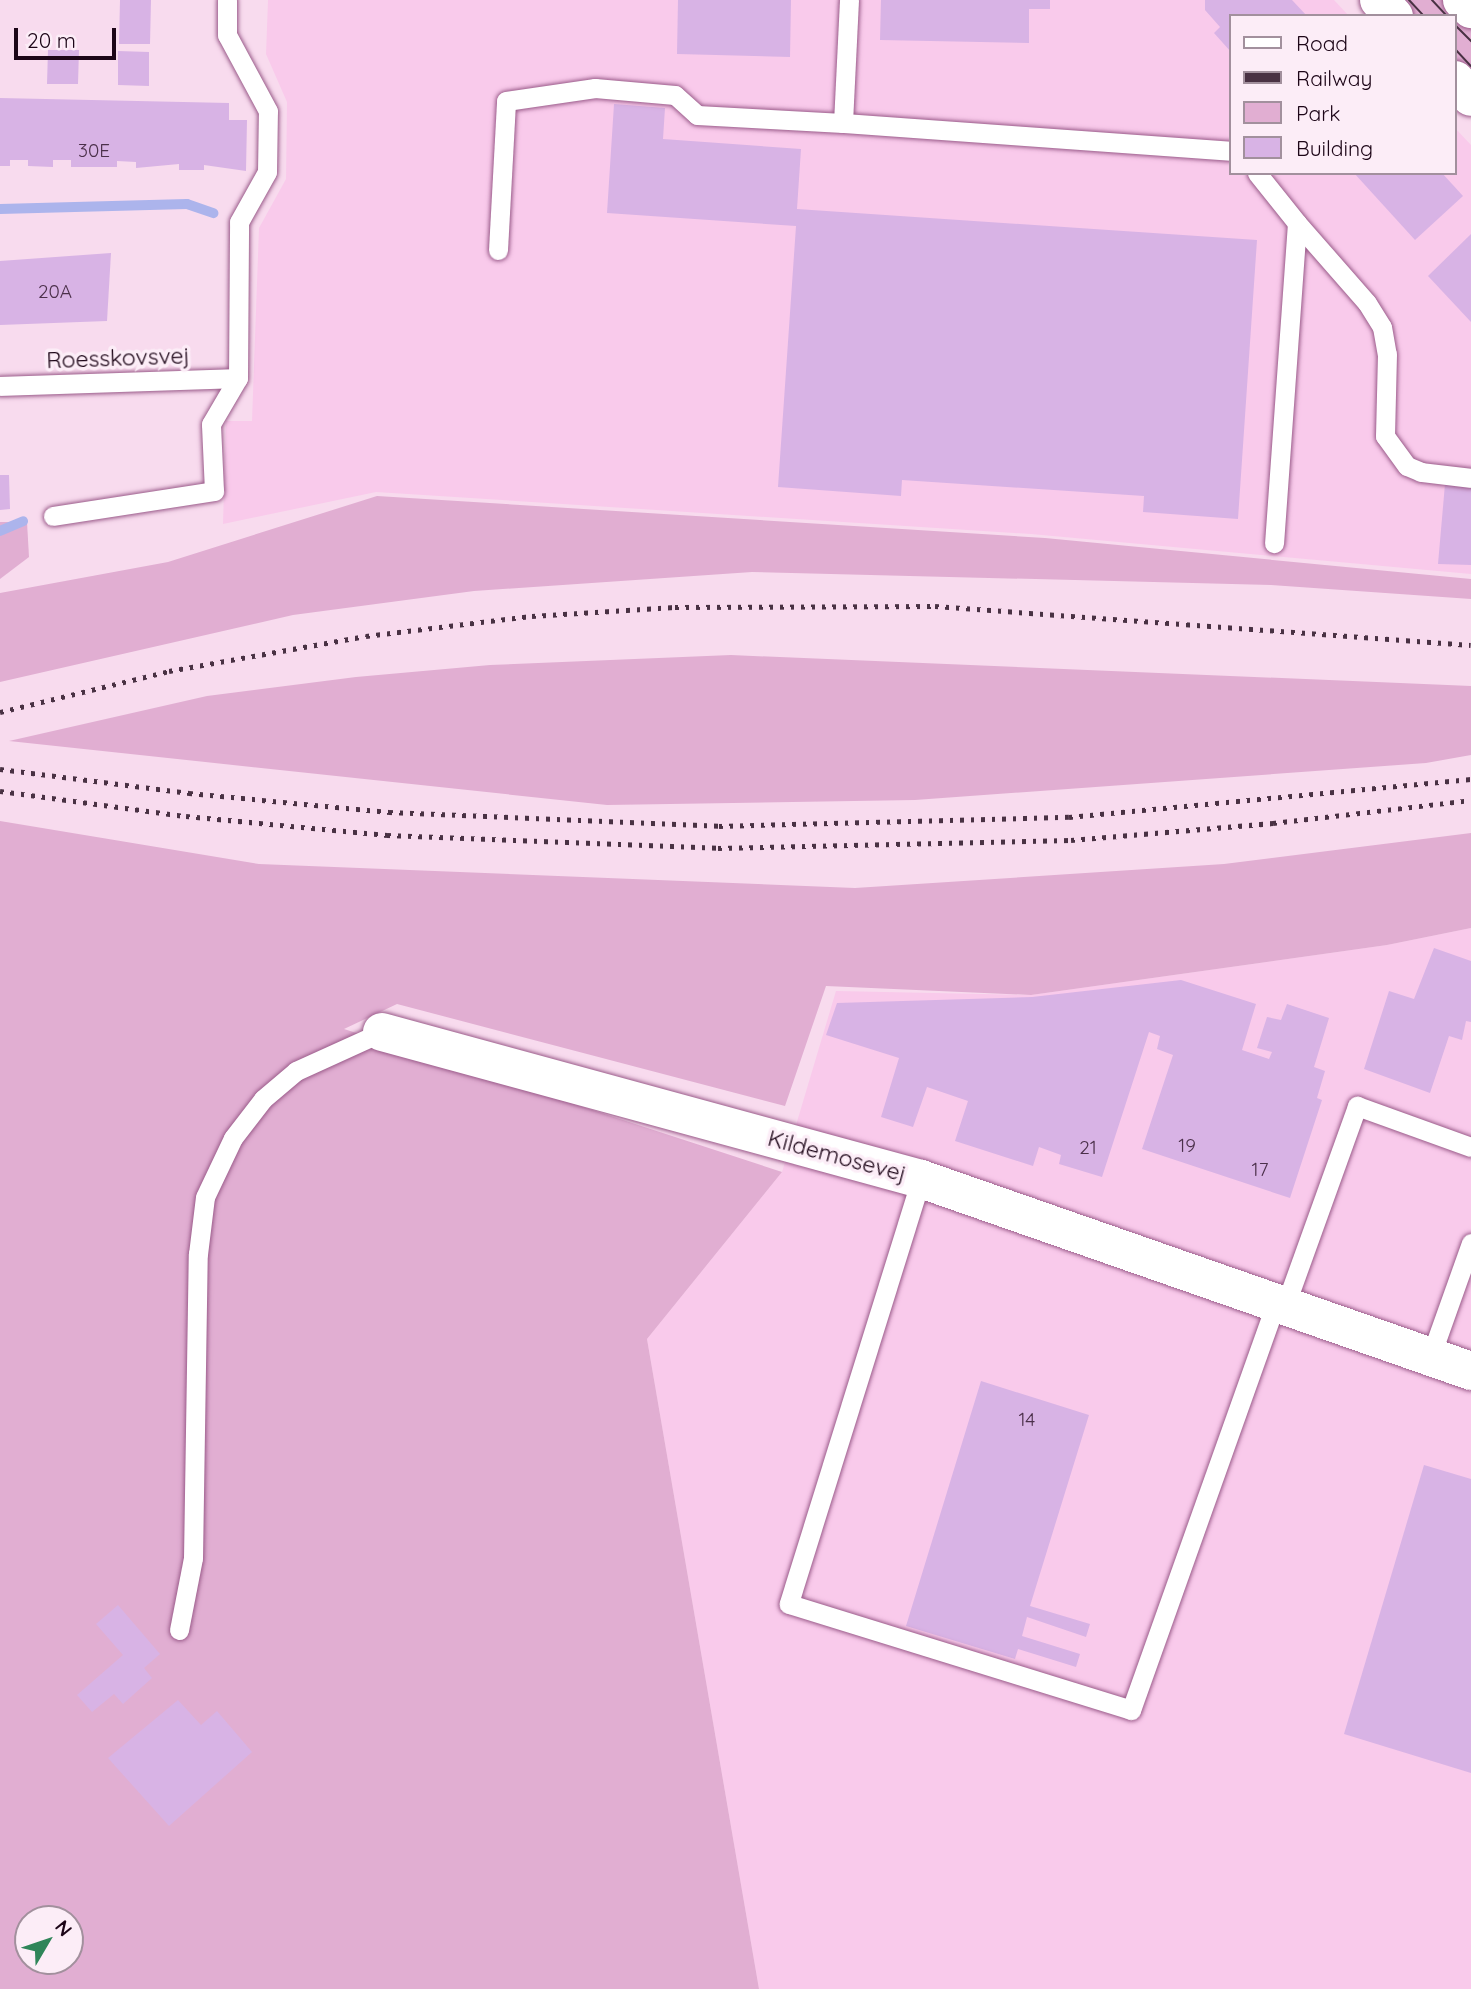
<!DOCTYPE html>
<style>
body{margin:0}
#map{position:relative;width:1471px;height:1989px;overflow:hidden;background:#f8dbee;font-family:Quicksand,sans-serif}
div>[style]{position:absolute}
[style*='--x']{left:calc(var(--x)*1px);top:calc(var(--y)*1px);width:calc(var(--w)*1px);rotate:calc(var(--a)*1deg)}
.built>*{inset:0;background:#f9caeb}
.green>*{inset:0;background:#e1aed2}
.stream>*{height:10px;margin:-5px;padding:0 5px;transform-origin:5px;border-radius:5px;background:#acb4ec}
.building>*{inset:0;background:#d8b3e5}
.roads{filter:drop-shadow(0 0 2px #9a5b8a) drop-shadow(0 0 2px #9a5b8a)}
.service>*{height:19px;margin:-9.5px;padding:0 9.5px;transform-origin:9.5px;border-radius:9.5px;background:#fff}
.minor>*{height:38px;margin:-19px;padding:0 19px;transform-origin:19px;border-radius:19px;background:#fff}
.tertiary>*{height:38px;margin:-19px;padding:0 19px;transform-origin:19px;border-radius:19px;background:#fff}
.tram>*{height:2px;margin:-1px;padding:0 1px;transform-origin:1px;border-radius:1px;background:#493143}
.rail>*{height:5px;margin-top:-2.5px;transform-origin:0;background:repeating-linear-gradient(90deg,#493143 0 3.5px,transparent 0 10.5px)}
span{translate:-50% -50%;white-space:nowrap;text-align:center;line-height:1.15;-webkit-text-stroke:7px #fcedf7;paint-order:stroke}
.number-label{font-size:19px;color:#4b304a}
.number-label span{-webkit-text-stroke-width:0}
.street-label{font-size:23px;color:#1c0517}
.legend{position:absolute;left:1229px;top:14px;width:228px;height:161px;box-sizing:border-box;background:#fcedf7;border:2px solid #a2909d;margin:0;padding:9px 12px;list-style:none;font-size:21px;color:#1c0517}
.legend li{display:flex;align-items:center;gap:14px;height:35px}
.legend b{width:35px;border:2px solid #a2909d}
.north{position:absolute;left:14px;top:1905px;width:70px;height:70px;box-sizing:border-box;background:#fcedf7;border:2px solid #a2909d;border-radius:50%;rotate:51deg;font-size:19px;font-weight:700;line-height:28px;text-align:center;color:#1c0517}
.north::after{content:'';display:block;margin:auto;width:24px;height:32px;background:#2f8559;clip-path:polygon(50% 0,100% 100%,50% 72%,0 100%)}
.scale{position:absolute;left:14px;top:28px;width:102px;height:32px;box-sizing:border-box;border:4px solid #1c0517;border-top:0;padding-left:9px;font-size:21px;line-height:24px;white-space:nowrap;color:#1c0517;-webkit-text-stroke:5px #fcedf7;paint-order:stroke}
</style>
<div id="map">
<div class="built">
<i style="clip-path:polygon(268px 0,1334px 0,1349px 16px,1231px 16px,1231px 173px,1455px 173px,1455px 128px,1471px 145px,1471px 574px,1031px 534px,376px 492px,223px 524px,226px 421px,252px 421px,259px 228px,286px 179px,287px 102px,266px 54px)"></i>
<i style="clip-path:polygon(1471px 928px,1471px 1989px,759px 1989px,647px 1339px,782px 1172px,836px 991px,1031px 995px,1387px 945px)"></i>
</div>
<div class="green">
<i style="clip-path:polygon(1394px 0,1447px 0,1471px 26px,1471px 81px,1455px 65px,1455px 16px,1409px 16px)"></i>
<i style="clip-path:polygon(377px 496px,1045px 538px,1471px 579px,1471px 599px,1271px 585px,752px 572px,474px 591px,293px 615px,0 682px,0 593px,168px 562px)"></i>
<i style="clip-path:polygon(0 522px,27px 522px,29px 557px,0 579px)"></i>
<i style="clip-path:polygon(731px 655px,1471px 686px,1471px 755px,1426px 763px,915px 800px,607px 805px,9px 741px,207px 696px,356px 677px,490px 665px)"></i>
<i style="clip-path:polygon(evenodd,0 821px,259px 864px,855px 888px,1224px 864px,1471px 833px,1471px 928px,1387px 945px,1031px 995px,826px 986px,785px 1106px,397px 1004px,344px 1029px,782px 1172px,647px 1339px,759px 1989px,0 1989px,0 821px,28px 1919px,70px 1919px,70px 1961px,28px 1961px,28px 1919px)"></i>
</div>
<div class="stream">
<i style="--x:0;--y:209;--w:187;--a:-1.5"></i>
<i style="--x:187;--y:204;--w:28;--a:19"></i>
<i style="--x:0;--y:531;--w:25;--a:-23"></i>
</div>
<div class="building">
<i style="clip-path:polygon(120px 0,151px 0,150px 44px,119px 44px)"></i>
<i style="clip-path:polygon(678px 0,791px 0,790px 57px,677px 54px)"></i>
<i style="clip-path:polygon(881px 0,1050px 0,1050px 9px,1029px 9px,1029px 43px,880px 40px)"></i>
<i style="clip-path:polygon(1205px 0,1292px 0,1307px 16px,1231px 16px,1231px 52px,1214px 33px,1220px 27px,1205px 10px)"></i>
<i style="clip-path:polygon(48px 50px,79px 50px,78px 84px,47px 84px)"></i>
<i style="clip-path:polygon(118px 51px,149px 52px,149px 86px,118px 85px)"></i>
<i style="clip-path:polygon(0 98px,229px 103px,229px 120px,247px 120px,246px 171px,204px 165px,204px 170px,179px 170px,179px 164px,136px 168px,136px 162px,117px 161px,117px 167px,71px 167px,71px 160px,53px 160px,53px 167px,28px 166px,28px 160px,10px 160px,10px 166px,0 166px)"></i>
<i style="clip-path:polygon(614px 104px,665px 108px,663px 139px,801px 149px,797px 209px,1257px 240px,1238px 519px,1143px 512px,1144px 496px,902px 480px,901px 496px,778px 487px,796px 226px,607px 213px)"></i>
<i style="clip-path:polygon(1354px 173px,1442px 173px,1463px 196px,1415px 240px)"></i>
<i style="clip-path:polygon(1471px 234px,1471px 322px,1428px 276px)"></i>
<i style="clip-path:polygon(111px 253px,107px 321px,0 325px,0 261px)"></i>
<i style="clip-path:polygon(0 475px,9px 475px,10px 509px,0 510px)"></i>
<i style="clip-path:polygon(1445px 484px,1471px 486px,1471px 565px,1438px 564px)"></i>
<i style="clip-path:polygon(1434px 948px,1471px 961px,1471px 1022px,1466px 1021px,1462px 1040px,1449px 1036px,1430px 1093px,1364px 1069px,1389px 991px,1414px 999px)"></i>
<i style="clip-path:polygon(1181px 980px,1256px 1004px,1242px 1050px,1269px 1059px,1272px 1052px,1257px 1048px,1267px 1017px,1281px 1020px,1287px 1004px,1329px 1018px,1314px 1067px,1325px 1071px,1317px 1098px,1322px 1100px,1290px 1198px,1142px 1149px,1173px 1055px,1157px 1049px,1160px 1036px,1149px 1032px,1102px 1177px,1059px 1164px,1061px 1155px,1039px 1147px,1033px 1166px,955px 1141px,968px 1101px,927px 1087px,913px 1127px,881px 1117px,899px 1058px,826px 1035px,837px 1003px,1032px 997px)"></i>
<i style="clip-path:polygon(981px 1381px,1089px 1415px,1030px 1606px,1090px 1624px,1086px 1637px,1027px 1617px,1022px 1636px,1080px 1654px,1076px 1667px,1018px 1649px,1015px 1659px,906px 1626px)"></i>
<i style="clip-path:polygon(1424px 1465px,1471px 1479px,1471px 1773px,1344px 1734px)"></i>
<i style="clip-path:polygon(118px 1605px,160px 1654px,144px 1668px,152px 1678px,123px 1704px,114px 1694px,92px 1712px,77px 1695px,123px 1655px,96px 1624px)"></i>
<i style="clip-path:polygon(178px 1700px,201px 1725px,217px 1711px,252px 1752px,169px 1826px,108px 1758px)"></i>
</div>
<div class="roads">
<div class="service">
<i style="--x:849;--y:0;--w:123;--a:92.8"></i>
<i style="--x:843;--y:123;--w:389;--a:4.1"></i>
<i style="--x:1257;--y:173;--w:64;--a:51.3"></i>
<i style="--x:1297;--y:223;--w:321;--a:94.1"></i>
<i style="--x:1297;--y:223;--w:106;--a:48.8"></i>
<i style="--x:1367;--y:303;--w:28;--a:58"></i>
<i style="--x:1382;--y:327;--w:27;--a:80"></i>
<i style="--x:1387;--y:354;--w:82;--a:91.4"></i>
<i style="--x:1385;--y:436;--w:37;--a:54"></i>
<i style="--x:1407;--y:466;--w:15;--a:23"></i>
<i style="--x:1421;--y:472;--w:50;--a:6.8"></i>
<i style="--x:498;--y:250;--w:149;--a:-86.9"></i>
<i style="--x:506;--y:101;--w:90;--a:-8.3"></i>
<i style="--x:595;--y:88;--w:80;--a:5"></i>
<i style="--x:675;--y:95;--w:30;--a:42"></i>
<i style="--x:697;--y:115;--w:146;--a:3.1"></i>
<i style="--x:0;--y:386;--w:238;--a:-1.9"></i>
<i style="--x:53;--y:516;--w:163;--a:-8.8"></i>
<i style="--x:214;--y:491;--w:67;--a:-92.6"></i>
<i style="--x:211;--y:424;--w:53;--a:-59.6"></i>
<i style="--x:238;--y:378;--w:156;--a:-89.6"></i>
<i style="--x:239;--y:222;--w:57;--a:-60.8"></i>
<i style="--x:267;--y:172;--w:61;--a:-89.1"></i>
<i style="--x:268;--y:111;--w:86;--a:-118.3"></i>
<i style="--x:227;--y:35;--w:35;--a:-90"></i>
<i style="--x:921;--y:1179;--w:445;--a:107.3"></i>
<i style="--x:789;--y:1604;--w:358;--a:17.2"></i>
<i style="--x:1131;--y:1710;--w:429;--a:-70.4"></i>
<i style="--x:1284;--y:1309;--w:216;--a:-70.2"></i>
<i style="--x:1357;--y:1106;--w:121;--a:19.8"></i>
<i style="--x:1430;--y:1358;--w:122;--a:-70.4"></i>
<i style="--x:179;--y:1630;--w:73;--a:-79"></i>
<i style="--x:193;--y:1558;--w:304;--a:-89.1"></i>
<i style="--x:198;--y:1254;--w:57;--a:-83"></i>
<i style="--x:205;--y:1197;--w:65;--a:-64.6"></i>
<i style="--x:233;--y:1138;--w:49;--a:-52.4"></i>
<i style="--x:263;--y:1099;--w:43;--a:-40.3"></i>
<i style="--x:296;--y:1071;--w:94;--a:-24.4"></i>
</div>
<div class="minor">
<i style="--x:382;--y:1032;--w:559;--a:15.26"></i>
<i style="--x:921;--y:1179;--w:583;--a:19.24"></i>
</div>
<div class="tertiary">
<i style="--x:1379;--y:0;--w:22;--a:47"></i>
<i style="--x:1462;--y:0;--w:13;--a:45"></i>
<i style="--x:1455;--y:80;--w:23;--a:47"></i>
</div>
</div>
<div class="tram">
<i style="--x:1409;--y:0;--w:22;--a:47"></i>
<i style="--x:1432;--y:0;--w:22;--a:47"></i>
<i style="--x:1455;--y:25;--w:23;--a:45"></i>
<i style="--x:1455;--y:49;--w:23;--a:47"></i>
</div>
<div class="rail">
<i style="--x:0;--y:712;--w:174;--a:-13.6"></i>
<i style="--x:169;--y:671;--w:200;--a:-10.1"></i>
<i style="--x:366;--y:636;--w:167;--a:-6.9"></i>
<i style="--x:532;--y:616;--w:143;--a:-3.6"></i>
<i style="--x:675;--y:607;--w:260;--a:-0.2"></i>
<i style="--x:935;--y:606;--w:537;--a:4.16"></i>
<i style="--x:0;--y:769;--w:191;--a:7.2"></i>
<i style="--x:189;--y:793;--w:201;--a:5.4"></i>
<i style="--x:389;--y:812;--w:330;--a:2.4"></i>
<i style="--x:719;--y:826;--w:350;--a:-1.5"></i>
<i style="--x:1069;--y:817;--w:404;--a:-5.4"></i>
<i style="--x:0;--y:791;--w:188;--a:7.7"></i>
<i style="--x:186;--y:816;--w:202;--a:5.4"></i>
<i style="--x:387;--y:835;--w:331;--a:2.2"></i>
<i style="--x:718;--y:848;--w:353;--a:-1.3"></i>
<i style="--x:1071;--y:840;--w:203;--a:-4.8"></i>
<i style="--x:1273;--y:823;--w:199;--a:-6.6"></i>
</div>
<div class="number-label">
<span style="left:94px;top:151px">30E</span>
<span style="left:55px;top:292px">20A</span>
<span style="left:1187px;top:1146px">19</span>
<span style="left:1088px;top:1148px">21</span>
<span style="left:1260px;top:1170px">17</span>
<span style="left:1027px;top:1420px">14</span>
</div>
<div class="street-label">
<span style="left:118px;top:358px;rotate:-2deg">Roesskovsvej</span>
<span style="left:837px;top:1156px;rotate:15deg">Kildemosevej</span>
</div>
<ul class="legend">
<li><b style="height:9px;background:#fff"></b>Road</li>
<li><b style="height:9px;background:#493143"></b>Railway</li>
<li><b style="height:19px;background:#e1aed2"></b>Park</li>
<li><b style="height:19px;background:#d8b3e5"></b>Building</li>
</ul>
<div class="north">N</div>
<div class="scale">20 m</div>
</div>
